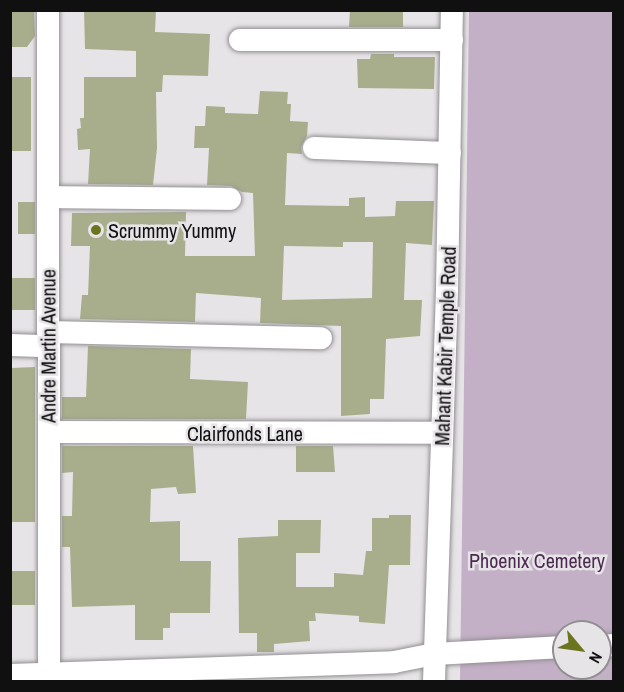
<!DOCTYPE html>
<style>
body{margin:0}
#map{position:relative;width:624px;height:692px;overflow:hidden;background:#e7e4e7;font-family:"Archivo Narrow",sans-serif}
div>[style]{position:absolute}
[style*='--x']{left:calc(var(--x)*1px);top:calc(var(--y)*1px);width:calc(var(--w)*1px);rotate:calc(var(--a)*1deg)}
.green>*{inset:0;background:#c3afc6}
.building>*{inset:0;background:#a8ae8c}
.roads{filter:drop-shadow(0 0 2px #928f92) drop-shadow(0 0 2px #928f92)}
.minor>*{height:22px;margin:-11px;padding:0 11px;transform-origin:11px;border-radius:11px;background:#fff}
.dots>*{width:16px;height:16px;translate:-50% -50%;box-sizing:border-box;border:3px solid #e7e4e7;border-radius:50%}
span{translate:-50% -50%;white-space:nowrap;text-align:center;line-height:1.15;-webkit-text-stroke:5px #e7e4e7;paint-order:stroke}
.poi-label{font-size:20px;color:#111011}
.left{translate:0 -50%;text-align:left}
.street-label{font-size:20px;color:#111011}
.park-label{font-size:20px;color:#4b2950}
.frame{position:absolute;inset:0;border:12px solid #111011;pointer-events:none}
.north{position:absolute;left:552px;top:620px;width:60px;height:60px;box-sizing:border-box;background:#e7e4e7;border:2px solid #918f91;border-radius:50%;rotate:119deg;font-size:16px;font-weight:700;line-height:24px;text-align:center;color:#111011}
.north::after{content:'';display:block;margin:auto;width:21px;height:27px;background:#6b751f;clip-path:polygon(50% 0,100% 100%,50% 72%,0 100%)}
</style>
<div id="map">
<div class="green">
<i style="clip-path:polygon(evenodd,469px 11px,613px 11px,613px 681px,460px 681px,469px 11px,564px 632px,600px 632px,600px 668px,564px 668px,564px 632px)"></i>
</div>
<div class="building">
<i style="clip-path:polygon(10px 10px,34px 10px,35px 36px,27px 47px,10px 47px)"></i>
<i style="clip-path:polygon(84px 10px,156px 10px,155px 32px,210px 34px,208px 76px,163px 75px,162px 92px,156px 92px,157px 148px,153px 185px,88px 184px,90px 149px,78px 150px,77px 129px,81px 128px,80px 118px,84px 118px,84px 77px,136px 77px,136px 51px,85px 49px)"></i>
<i style="clip-path:polygon(350px 10px,403px 10px,403px 27px,349px 27px)"></i>
<i style="clip-path:polygon(371px 54px,394px 54px,394px 57px,435px 57px,434px 89px,358px 88px,357px 59px,370px 59px)"></i>
<i style="clip-path:polygon(10px 77px,31px 77px,31px 151px,10px 151px)"></i>
<i style="clip-path:polygon(evenodd,260px 91px,288px 92px,287px 104px,291px 104px,290px 121px,308px 122px,307px 136px,301px 147px,302px 154px,287px 153px,285px 205px,349px 206px,349px 198px,365px 197px,365px 217px,395px 216px,396px 201px,434px 201px,432px 245px,406px 243px,404px 300px,422px 300px,420px 336px,386px 339px,384px 399px,370px 399px,370px 414px,341px 416px,341px 326px,260px 323px,261px 298px,196px 293px,195px 322px,80px 319px,82px 295px,88px 295px,90px 246px,71px 246px,72px 213px,186px 212px,185px 256px,255px 256px,253px 193px,242px 192px,231px 186px,207px 185px,209px 148px,194px 148px,195px 126px,205px 126px,206px 106px,225px 107px,225px 113px,258px 114px,260px 91px,343px 242px,373px 242px,372px 298px,282px 300px,284px 246px,343px 247px,343px 242px)"></i>
<i style="clip-path:polygon(18px 202px,35px 202px,35px 234px,18px 234px)"></i>
<i style="clip-path:polygon(10px 278px,35px 278px,35px 310px,10px 310px)"></i>
<i style="clip-path:polygon(88px 346px,191px 349px,190px 379px,248px 382px,246px 419px,62px 419px,62px 397px,86px 397px)"></i>
<i style="clip-path:polygon(35px 367px,35px 522px,10px 522px,10px 368px)"></i>
<i style="clip-path:polygon(62px 446px,193px 446px,196px 493px,178px 494px,176px 487px,151px 489px,150px 522px,180px 521px,180px 561px,211px 561px,210px 613px,170px 613px,170px 628px,163px 628px,163px 640px,135px 640px,135px 605px,72px 607px,70px 547px,62px 547px,62px 516px,72px 516px,73px 472px,62px 473px)"></i>
<i style="clip-path:polygon(296px 446px,333px 446px,335px 472px,296px 472px)"></i>
<i style="clip-path:polygon(389px 515px,411px 515px,410px 565px,389px 565px,385px 624px,359px 622px,359px 616px,315px 613px,316px 621px,309px 621px,310px 641px,274px 644px,274px 652px,257px 652px,257px 633px,239px 633px,238px 538px,278px 536px,278px 520px,321px 520px,320px 553px,296px 553px,296px 587px,334px 587px,334px 573px,363px 575px,366px 551px,372px 551px,372px 518px,389px 518px)"></i>
<i style="clip-path:polygon(10px 571px,35px 571px,35px 605px,10px 605px)"></i>
</div>
<div class="roads">
<div class="minor">
<i style="--x:48;--y:10;--w:672;--a:89.91"></i>
<i style="--x:240;--y:40;--w:212;--a:0"></i>
<i style="--x:314;--y:148;--w:136;--a:2.1"></i>
<i style="--x:48;--y:197;--w:182;--a:0.6"></i>
<i style="--x:48;--y:332;--w:273;--a:1.3"></i>
<i style="--x:10;--y:345;--w:38;--a:2"></i>
<i style="--x:49;--y:432;--w:393;--a:0.1"></i>
<i style="--x:600;--y:646;--w:14;--a:-4"></i>
<i style="--x:10;--y:675;--w:384;--a:-1.9"></i>
<i style="--x:394;--y:662;--w:41;--a:-11.3"></i>
<i style="--x:434;--y:654;--w:130;--a:-3.1"></i>
<i style="--x:434;--y:682;--w:392;--a:-88.1"></i>
<i style="--x:447;--y:290;--w:280;--a:-89"></i>
</div>
</div>
<div class="dots">
<i style="left:96px;top:230px;background:#6b751f"></i>
</div>
<div class="poi-label">
<span class="left" style="left:108px;top:230px">Scrummy Yummy</span>
</div>
<div class="street-label">
<span style="left:48px;top:346px;rotate:-90deg">Andre Martin Avenue</span>
<span style="left:445px;top:346px;rotate:-88deg">Mahant Kabir Temple Road</span>
<span style="left:245px;top:433px">Clairfonds Lane</span>
</div>
<div class="park-label">
<span style="left:537px;top:560px">Phoenix Cemetery</span>
</div>
<div class="frame"></div>
<div class="north">N</div>
</div>
